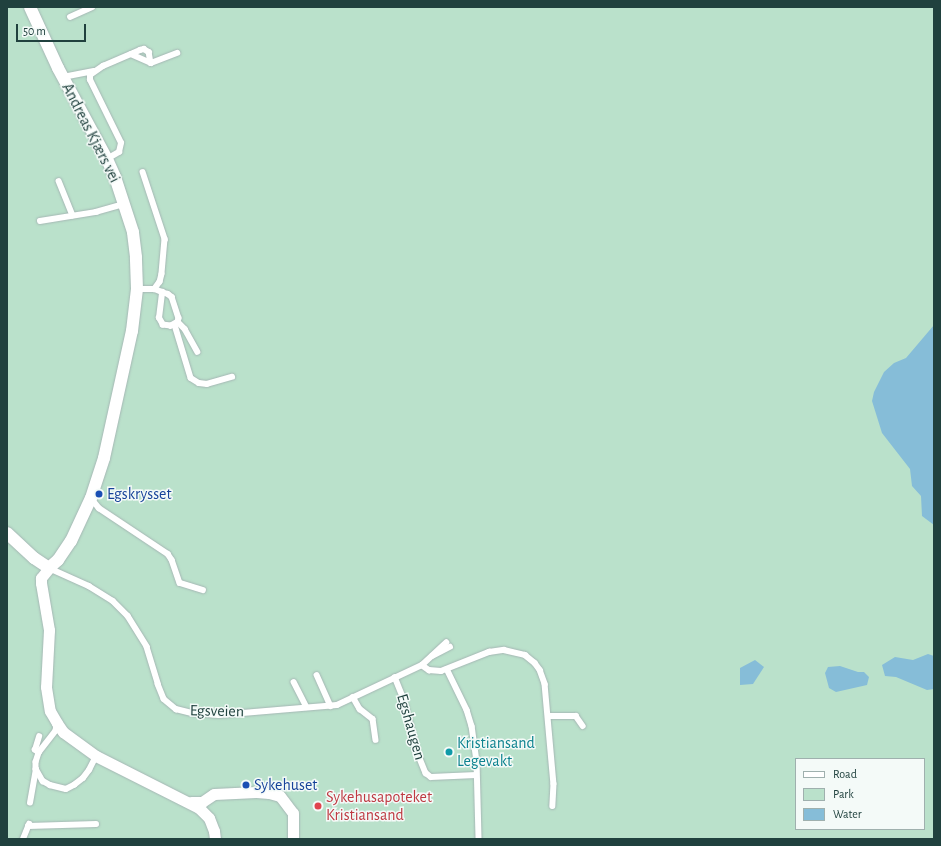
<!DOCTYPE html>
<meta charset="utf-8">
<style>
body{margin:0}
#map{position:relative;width:941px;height:846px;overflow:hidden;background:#e3eeeb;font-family:"Alegreya Sans",sans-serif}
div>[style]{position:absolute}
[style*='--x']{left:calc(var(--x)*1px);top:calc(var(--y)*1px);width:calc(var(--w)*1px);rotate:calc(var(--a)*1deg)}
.green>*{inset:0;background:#bae1cb}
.water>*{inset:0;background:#86bdd8}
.roads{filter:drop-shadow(0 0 1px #a5b7b4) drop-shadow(0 0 1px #a5b7b4)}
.service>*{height:5.5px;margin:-2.75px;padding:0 2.75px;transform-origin:2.75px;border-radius:2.75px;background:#fff}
.minor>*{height:11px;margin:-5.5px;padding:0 5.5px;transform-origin:5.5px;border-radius:5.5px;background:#fff}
.tertiary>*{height:12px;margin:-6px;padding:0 6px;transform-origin:6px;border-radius:6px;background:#fff}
.dots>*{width:11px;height:11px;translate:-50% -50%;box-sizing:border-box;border:2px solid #f4faf8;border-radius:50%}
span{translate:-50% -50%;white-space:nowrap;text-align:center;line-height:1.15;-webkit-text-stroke:3px #f4faf8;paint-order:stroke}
.street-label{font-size:16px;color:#20413e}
.transit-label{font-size:16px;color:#164399}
.left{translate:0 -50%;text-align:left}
.culture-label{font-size:16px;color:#0d838f}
.health-label{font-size:16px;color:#be3a42}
.frame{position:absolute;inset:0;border:8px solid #20413e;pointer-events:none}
.legend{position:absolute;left:795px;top:758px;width:130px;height:72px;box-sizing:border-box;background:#f4faf8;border:1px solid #9fb0ae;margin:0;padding:5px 7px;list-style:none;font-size:12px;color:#20413e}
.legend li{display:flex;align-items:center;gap:8px;height:20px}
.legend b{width:20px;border:1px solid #9fb0ae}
.scale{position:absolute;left:16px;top:24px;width:70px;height:18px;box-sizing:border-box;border:2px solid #20413e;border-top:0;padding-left:5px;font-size:12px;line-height:14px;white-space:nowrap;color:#20413e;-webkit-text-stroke:3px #f4faf8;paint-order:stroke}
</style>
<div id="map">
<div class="green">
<i style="clip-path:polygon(evenodd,7px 7px,934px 7px,934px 839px,7px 839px,7px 7px,796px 759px,924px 759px,924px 829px,796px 829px,796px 759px)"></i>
</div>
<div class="water">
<i style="clip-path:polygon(934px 325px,934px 525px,922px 516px,921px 496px,912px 486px,910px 469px,882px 433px,872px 401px,874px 392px,884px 372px,894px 363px,906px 358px)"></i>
<i style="clip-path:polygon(928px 654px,934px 656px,934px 689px,927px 690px,896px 677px,885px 676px,882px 665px,895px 657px,913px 660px)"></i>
<i style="clip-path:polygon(755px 660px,764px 667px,753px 684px,740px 685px,740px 668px)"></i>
<i style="clip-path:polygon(840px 666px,858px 672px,864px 672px,869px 677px,867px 685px,836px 692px,829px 688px,825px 673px,828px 667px)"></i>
</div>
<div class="roads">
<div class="service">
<i style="--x:70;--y:17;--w:24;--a:-24"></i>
<i style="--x:131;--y:54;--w:22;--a:24"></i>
<i style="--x:151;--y:63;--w:28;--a:-21"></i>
<i style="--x:63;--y:77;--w:31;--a:-11"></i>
<i style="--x:107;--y:159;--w:14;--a:-30"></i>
<i style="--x:119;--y:152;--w:9;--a:-77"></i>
<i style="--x:121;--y:143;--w:70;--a:-116.2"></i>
<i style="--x:90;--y:80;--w:5;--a:-90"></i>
<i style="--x:90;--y:75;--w:16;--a:-35"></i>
<i style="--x:103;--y:66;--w:40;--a:-23.4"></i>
<i style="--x:140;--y:50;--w:4;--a:-14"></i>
<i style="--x:144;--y:49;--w:6;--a:31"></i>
<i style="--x:149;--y:52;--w:11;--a:80"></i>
<i style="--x:143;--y:172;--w:71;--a:71.8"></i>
<i style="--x:165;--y:239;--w:35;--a:95"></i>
<i style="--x:162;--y:274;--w:8;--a:104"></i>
<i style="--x:160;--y:282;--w:9;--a:126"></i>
<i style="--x:59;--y:181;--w:37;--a:68"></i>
<i style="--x:40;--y:221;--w:57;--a:-9.1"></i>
<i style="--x:96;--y:212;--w:29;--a:-16"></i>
<i style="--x:137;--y:289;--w:18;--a:0"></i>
<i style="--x:155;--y:289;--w:8;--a:23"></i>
<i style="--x:162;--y:292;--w:6;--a:18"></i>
<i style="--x:168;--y:294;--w:5;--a:37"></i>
<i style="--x:172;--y:297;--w:22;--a:72"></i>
<i style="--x:179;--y:318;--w:4;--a:104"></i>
<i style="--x:178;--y:322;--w:8;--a:150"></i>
<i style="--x:171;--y:326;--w:8;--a:-173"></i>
<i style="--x:163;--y:325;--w:8;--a:-120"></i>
<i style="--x:159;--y:318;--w:26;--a:-83"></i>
<i style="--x:178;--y:322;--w:10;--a:45"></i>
<i style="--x:185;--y:329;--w:26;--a:61"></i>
<i style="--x:175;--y:325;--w:55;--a:73.2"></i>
<i style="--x:191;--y:378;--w:9;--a:32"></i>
<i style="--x:199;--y:383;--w:8;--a:7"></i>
<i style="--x:207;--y:384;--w:26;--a:-16"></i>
<i style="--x:91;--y:498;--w:13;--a:51"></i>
<i style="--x:99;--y:508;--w:83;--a:33.7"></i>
<i style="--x:168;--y:554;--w:7;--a:56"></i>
<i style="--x:172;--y:560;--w:24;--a:71"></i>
<i style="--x:180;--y:583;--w:24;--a:17"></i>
<i style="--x:49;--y:568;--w:44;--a:24.2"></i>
<i style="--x:89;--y:586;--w:28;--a:32"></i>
<i style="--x:113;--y:601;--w:21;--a:45"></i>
<i style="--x:128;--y:616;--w:36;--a:58"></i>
<i style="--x:147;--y:647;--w:39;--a:73"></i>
<i style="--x:158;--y:684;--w:16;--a:68"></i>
<i style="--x:164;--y:699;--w:16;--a:40"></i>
<i style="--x:176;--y:709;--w:16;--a:14"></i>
<i style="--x:192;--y:713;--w:27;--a:4"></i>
<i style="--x:219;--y:715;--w:118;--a:-4.8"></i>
<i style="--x:337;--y:705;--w:94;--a:-25.2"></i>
<i style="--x:422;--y:665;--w:9;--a:36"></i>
<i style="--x:429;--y:670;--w:12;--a:5"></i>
<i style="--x:441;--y:671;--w:52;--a:-21.6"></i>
<i style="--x:489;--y:652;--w:15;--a:-8"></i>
<i style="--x:504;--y:650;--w:22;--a:13"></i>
<i style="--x:525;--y:655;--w:13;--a:39"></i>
<i style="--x:535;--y:663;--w:9;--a:54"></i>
<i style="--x:540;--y:670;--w:15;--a:70"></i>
<i style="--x:545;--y:684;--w:100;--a:84.9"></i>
<i style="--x:554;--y:784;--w:22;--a:93"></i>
<i style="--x:432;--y:656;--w:20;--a:-27"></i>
<i style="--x:422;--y:665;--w:33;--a:-43"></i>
<i style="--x:447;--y:669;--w:46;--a:64"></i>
<i style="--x:467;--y:710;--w:17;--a:73"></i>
<i style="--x:472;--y:726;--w:35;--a:82"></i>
<i style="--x:477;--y:761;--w:78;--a:88.5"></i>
<i style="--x:317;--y:675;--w:34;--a:66"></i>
<i style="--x:395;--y:677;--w:24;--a:68"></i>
<i style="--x:404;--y:699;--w:54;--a:76"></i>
<i style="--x:417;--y:751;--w:24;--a:68"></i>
<i style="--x:426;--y:773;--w:6;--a:39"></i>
<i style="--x:431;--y:777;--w:45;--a:-2.5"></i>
<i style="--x:294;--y:682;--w:28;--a:63"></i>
<i style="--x:353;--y:697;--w:14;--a:60"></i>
<i style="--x:360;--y:709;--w:16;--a:38"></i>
<i style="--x:373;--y:719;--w:21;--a:82"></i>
<i style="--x:548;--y:716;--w:28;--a:0"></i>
<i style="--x:576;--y:716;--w:12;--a:55"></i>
<i style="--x:57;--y:724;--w:7;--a:98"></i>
<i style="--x:56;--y:731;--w:28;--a:128"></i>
<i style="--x:39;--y:753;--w:9;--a:108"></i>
<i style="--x:36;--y:762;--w:7;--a:90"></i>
<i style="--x:36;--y:769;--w:14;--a:60"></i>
<i style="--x:43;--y:781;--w:8;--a:30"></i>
<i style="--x:50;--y:785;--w:16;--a:14"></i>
<i style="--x:66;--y:789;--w:9;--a:-27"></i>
<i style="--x:74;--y:785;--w:11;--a:-38"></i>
<i style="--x:83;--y:778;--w:10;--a:-53"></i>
<i style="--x:89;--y:770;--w:16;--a:-63"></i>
<i style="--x:39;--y:753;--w:5;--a:-143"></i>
<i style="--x:35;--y:750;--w:14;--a:-73"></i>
<i style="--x:30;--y:803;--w:34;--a:-80"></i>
<i style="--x:28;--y:826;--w:68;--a:-1.7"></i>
<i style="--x:23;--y:839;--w:16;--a:-68"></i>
</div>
<div class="minor">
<i style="--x:49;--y:568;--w:13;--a:129"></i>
<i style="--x:41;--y:578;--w:5;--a:90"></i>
<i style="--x:41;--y:583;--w:48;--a:80.3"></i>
<i style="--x:49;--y:630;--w:57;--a:93"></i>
<i style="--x:46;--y:687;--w:24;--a:81"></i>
<i style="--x:50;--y:711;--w:14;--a:60"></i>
<i style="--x:57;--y:723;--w:11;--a:56"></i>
<i style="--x:63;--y:732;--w:41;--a:36"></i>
<i style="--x:96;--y:756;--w:115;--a:26.8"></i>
<i style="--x:199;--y:808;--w:14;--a:45"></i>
<i style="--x:209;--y:818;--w:14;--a:69"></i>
<i style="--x:214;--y:831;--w:8;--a:83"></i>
<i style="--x:191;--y:802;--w:11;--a:0"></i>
<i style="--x:202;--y:802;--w:14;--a:-34"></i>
<i style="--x:214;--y:794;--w:42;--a:-2.7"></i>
<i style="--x:256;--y:792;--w:13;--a:4"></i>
<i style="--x:269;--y:793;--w:11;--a:15"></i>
<i style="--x:280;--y:796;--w:21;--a:53"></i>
<i style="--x:293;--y:813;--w:26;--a:90"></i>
</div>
<div class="tertiary">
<i style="--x:7;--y:533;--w:37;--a:43"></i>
<i style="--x:34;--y:558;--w:18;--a:34"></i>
<i style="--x:49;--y:568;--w:12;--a:-42"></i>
<i style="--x:58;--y:560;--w:23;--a:-56"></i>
<i style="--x:71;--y:541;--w:47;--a:-65.1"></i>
<i style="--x:91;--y:498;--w:42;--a:-72"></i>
<i style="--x:104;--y:458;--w:130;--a:-77.6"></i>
<i style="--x:132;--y:331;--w:42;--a:-83.2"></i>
<i style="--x:137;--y:289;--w:32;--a:-92"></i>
<i style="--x:136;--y:257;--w:25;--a:-97"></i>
<i style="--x:133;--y:232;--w:58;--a:-108.1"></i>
<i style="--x:115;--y:177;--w:20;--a:-114"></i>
<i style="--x:107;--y:159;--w:103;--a:-118.3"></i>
<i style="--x:58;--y:68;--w:67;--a:-114.7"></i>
</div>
</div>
<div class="dots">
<i style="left:99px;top:494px;background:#1a4fb4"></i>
<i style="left:449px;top:752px;background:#0f9aa8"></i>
<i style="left:246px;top:785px;background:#1a4fb4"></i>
<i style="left:318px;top:806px;background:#e0444e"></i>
</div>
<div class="street-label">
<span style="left:91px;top:133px;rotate:63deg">Andreas Kjærs vei</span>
<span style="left:217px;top:711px;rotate:1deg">Egsveien</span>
<span style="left:411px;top:727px;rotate:74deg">Egshaugen</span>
</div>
<div class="transit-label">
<span class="left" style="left:107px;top:494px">Egskrysset</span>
<span class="left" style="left:254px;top:785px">Sykehuset</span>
</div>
<div class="culture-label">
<span class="left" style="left:457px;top:752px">Kristiansand<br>Legevakt</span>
</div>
<div class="health-label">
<span class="left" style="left:326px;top:806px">Sykehusapoteket<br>Kristiansand</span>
</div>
<div class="frame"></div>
<ul class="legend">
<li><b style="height:5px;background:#fff"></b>Road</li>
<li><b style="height:11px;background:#bae1cb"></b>Park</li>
<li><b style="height:11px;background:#86bdd8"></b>Water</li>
</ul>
<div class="scale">50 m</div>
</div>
